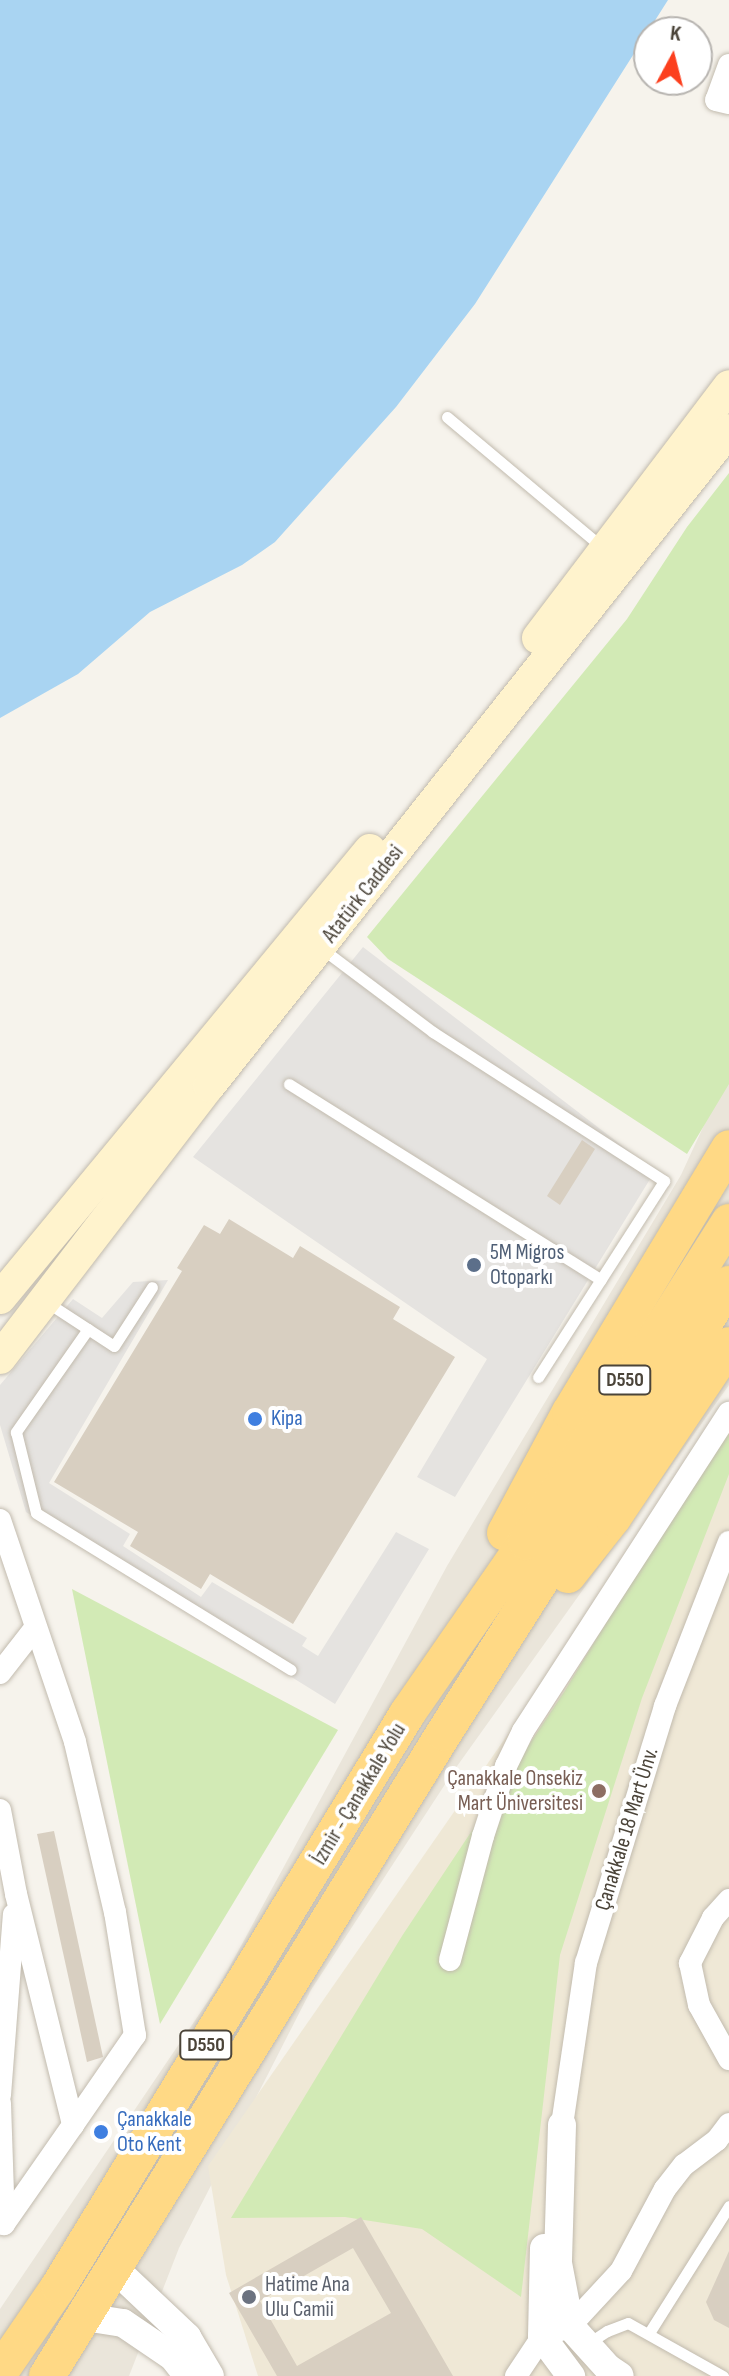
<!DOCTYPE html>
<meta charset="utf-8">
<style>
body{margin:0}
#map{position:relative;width:729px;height:2376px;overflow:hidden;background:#f6f3ec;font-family:"Sofia Sans Condensed",sans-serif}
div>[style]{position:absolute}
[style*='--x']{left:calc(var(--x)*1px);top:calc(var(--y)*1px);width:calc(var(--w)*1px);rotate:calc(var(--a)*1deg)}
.residential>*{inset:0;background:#eae5da}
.education>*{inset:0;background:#efe8d6}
.green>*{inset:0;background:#d2eab5}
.parking>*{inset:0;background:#e5e3e0}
.water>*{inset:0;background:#a9d4f2}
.building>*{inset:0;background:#d8cfc1}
.roads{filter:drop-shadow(0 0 2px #c2bbae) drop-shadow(0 0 2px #c2bbae)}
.service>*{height:11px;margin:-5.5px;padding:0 5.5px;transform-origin:5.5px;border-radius:5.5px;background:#fff}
.minor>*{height:22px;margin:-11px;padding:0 11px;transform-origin:11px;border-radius:11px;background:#fff}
.tertiary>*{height:28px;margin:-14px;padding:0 14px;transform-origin:14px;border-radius:14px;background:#fff}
.secondary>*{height:32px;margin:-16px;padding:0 16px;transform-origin:16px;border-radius:16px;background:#fff3cd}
.trunk>*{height:36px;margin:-18px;padding:0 18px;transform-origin:18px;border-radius:18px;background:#ffd985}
.dots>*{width:22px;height:22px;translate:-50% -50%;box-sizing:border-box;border:4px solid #fff;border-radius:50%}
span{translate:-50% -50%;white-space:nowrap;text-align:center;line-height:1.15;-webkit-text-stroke:8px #fff;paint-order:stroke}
.shield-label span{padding:2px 6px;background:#fff;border:2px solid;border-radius:6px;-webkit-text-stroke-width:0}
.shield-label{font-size:20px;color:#4b4439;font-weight:700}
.street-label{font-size:22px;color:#4b4439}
.service-label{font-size:22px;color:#4e5e75}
.left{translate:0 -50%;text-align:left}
.shop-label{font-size:22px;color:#366cbe}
.education-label{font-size:22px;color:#785e54}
.right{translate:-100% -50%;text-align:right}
.worship-label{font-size:22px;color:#5b616d}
.north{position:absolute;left:633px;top:16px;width:80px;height:80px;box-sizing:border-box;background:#fff;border:2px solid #b7b4b0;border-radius:50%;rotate:7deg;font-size:22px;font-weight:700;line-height:32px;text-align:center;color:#4b4439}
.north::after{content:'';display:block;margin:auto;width:28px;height:36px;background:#fc3f1d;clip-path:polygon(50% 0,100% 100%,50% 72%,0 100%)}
</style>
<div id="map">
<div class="residential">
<i style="clip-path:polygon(729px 1071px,729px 1385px,455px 1769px,311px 1990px,179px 2248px,129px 2376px,0 2376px,0 2309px,223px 1979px,447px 1566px,681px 1175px)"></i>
</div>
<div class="education">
<i style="clip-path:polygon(729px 1416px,729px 2376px,258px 2376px,226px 2275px,208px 2166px)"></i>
</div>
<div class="green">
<i style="clip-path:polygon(729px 473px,729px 1084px,687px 1154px,388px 959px,367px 937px,627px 619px,687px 527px)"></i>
<i style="clip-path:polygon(729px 1420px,729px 1474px,642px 1698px,560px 1955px,521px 2297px,422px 2229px,345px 2217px,231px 2218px,402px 1936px,564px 1692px)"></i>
<i style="clip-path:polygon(72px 1589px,338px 1730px,160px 2024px)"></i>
</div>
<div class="parking">
<i style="clip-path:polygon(363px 947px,655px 1171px,455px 1497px,417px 1477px,487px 1359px,193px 1157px)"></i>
<i style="clip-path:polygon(168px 1280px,49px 1483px,130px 1534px,123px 1546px,201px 1597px,212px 1582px,307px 1638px,302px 1646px,318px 1656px,396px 1532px,429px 1549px,335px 1704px,26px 1512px,0 1425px,0 1385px,73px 1299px,102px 1318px,133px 1282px)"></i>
</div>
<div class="water">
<i style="clip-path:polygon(0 0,668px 0,475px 304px,396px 407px,275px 542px,242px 565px,150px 612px,78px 674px,0 718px)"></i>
</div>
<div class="building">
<i style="clip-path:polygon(582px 1140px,595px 1149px,560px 1205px,547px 1196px)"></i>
<i style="clip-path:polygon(229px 1219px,293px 1258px,300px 1246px,400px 1307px,393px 1319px,455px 1357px,293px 1624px,210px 1574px,201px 1589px,130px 1546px,138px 1532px,54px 1482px,182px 1271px,177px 1268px,204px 1225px,220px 1234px)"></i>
<i style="clip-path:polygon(54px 1831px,103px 2057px,87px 2062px,37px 1834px)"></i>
<i style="clip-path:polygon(evenodd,361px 2217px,453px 2376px,277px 2376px,229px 2293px,361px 2217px,353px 2248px,391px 2313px,297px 2366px,260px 2301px,353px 2248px)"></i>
<i style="clip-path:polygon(729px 2251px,729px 2328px,714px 2320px,706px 2302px)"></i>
</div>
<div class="roads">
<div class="service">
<i style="--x:447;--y:417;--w:204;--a:40"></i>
<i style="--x:321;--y:948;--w:140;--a:36.9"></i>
<i style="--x:433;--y:1032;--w:275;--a:32.8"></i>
<i style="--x:664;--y:1181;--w:233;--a:122.7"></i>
<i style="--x:289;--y:1084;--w:368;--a:32.1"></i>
<i style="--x:45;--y:1301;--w:82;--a:33.1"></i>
<i style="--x:114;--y:1346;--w:70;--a:-57.2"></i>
<i style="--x:88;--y:1329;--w:126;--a:125"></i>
<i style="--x:16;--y:1432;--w:83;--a:76.1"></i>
<i style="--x:36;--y:1513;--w:299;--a:31.6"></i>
<i style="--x:649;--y:2333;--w:150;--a:-57.8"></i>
<i style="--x:587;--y:2344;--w:24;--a:-33"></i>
<i style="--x:607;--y:2331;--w:22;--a:-21"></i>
<i style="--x:628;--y:2323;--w:109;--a:29.2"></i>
</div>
<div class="minor">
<i style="--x:729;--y:65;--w:37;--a:110"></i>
<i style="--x:716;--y:100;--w:13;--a:13"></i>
<i style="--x:0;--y:1520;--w:234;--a:71.3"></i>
<i style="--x:75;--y:1742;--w:175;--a:76.8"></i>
<i style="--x:115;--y:1912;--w:125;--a:80.8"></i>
<i style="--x:135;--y:2035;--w:109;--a:124.6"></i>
<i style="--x:0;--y:1673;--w:58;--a:-52"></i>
<i style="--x:0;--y:1810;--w:86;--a:79.2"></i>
<i style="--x:16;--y:1894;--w:238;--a:76.1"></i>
<i style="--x:73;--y:2125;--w:121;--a:124.9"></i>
<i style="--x:4;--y:2224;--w:121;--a:-91.9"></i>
<i style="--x:729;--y:1900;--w:24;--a:132"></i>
<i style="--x:713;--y:1918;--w:51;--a:117.1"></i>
<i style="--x:690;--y:1963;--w:43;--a:77.9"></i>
<i style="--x:699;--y:2005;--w:62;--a:60.9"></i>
<i style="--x:450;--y:1960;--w:128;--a:-75.1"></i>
<i style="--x:483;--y:1836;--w:74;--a:-71.8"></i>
<i style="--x:506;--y:1766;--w:39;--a:-64"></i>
<i style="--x:523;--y:1731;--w:379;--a:-57.1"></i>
<i style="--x:0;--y:2095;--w:181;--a:-85.6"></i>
<i style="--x:562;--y:2125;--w:164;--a:-81.6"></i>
<i style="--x:586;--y:1963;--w:269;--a:-72.9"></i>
<i style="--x:665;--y:1706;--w:176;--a:-68.7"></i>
<i style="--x:516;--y:2376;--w:47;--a:-56.3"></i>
<i style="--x:542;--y:2337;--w:30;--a:-21"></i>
<i style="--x:570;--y:2326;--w:75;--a:-47.2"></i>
<i style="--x:621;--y:2271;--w:93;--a:-61.8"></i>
<i style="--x:665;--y:2189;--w:31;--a:-52"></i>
<i style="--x:684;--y:2165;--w:41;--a:-37.1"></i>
<i style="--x:717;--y:2140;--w:20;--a:-53"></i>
</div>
<div class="tertiary">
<i style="--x:562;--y:2125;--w:138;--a:91.7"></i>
<i style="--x:558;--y:2263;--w:64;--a:79.2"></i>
<i style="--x:570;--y:2326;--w:57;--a:47.9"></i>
<i style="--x:608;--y:2368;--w:14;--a:34"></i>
<i style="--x:544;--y:2248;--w:89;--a:91.3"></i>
<i style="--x:542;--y:2337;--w:49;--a:53.4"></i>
<i style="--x:116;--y:2270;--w:98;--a:43.3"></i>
<i style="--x:187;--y:2337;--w:45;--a:59.5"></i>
<i style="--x:81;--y:2321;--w:10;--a:-17"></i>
<i style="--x:91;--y:2318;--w:32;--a:9"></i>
<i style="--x:123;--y:2323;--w:60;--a:34.2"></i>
<i style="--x:173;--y:2357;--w:24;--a:52"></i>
</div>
<div class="secondary">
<i style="--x:538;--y:638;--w:316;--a:-52.8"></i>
<i style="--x:0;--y:1298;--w:581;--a:-50.45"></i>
<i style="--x:0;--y:1358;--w:343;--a:-52.5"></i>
<i style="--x:209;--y:1086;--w:837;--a:-51.6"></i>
</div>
<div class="trunk">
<i style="--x:505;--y:1533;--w:137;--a:-61.8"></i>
<i style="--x:570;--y:1412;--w:308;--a:-58.9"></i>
<i style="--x:568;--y:1575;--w:73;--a:-51.7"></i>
<i style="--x:613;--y:1518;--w:208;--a:-56.2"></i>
<i style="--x:0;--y:2372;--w:104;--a:-55.5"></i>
<i style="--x:59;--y:2286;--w:670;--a:-58.68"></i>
<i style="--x:407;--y:1714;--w:209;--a:-55.3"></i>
<i style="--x:526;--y:1542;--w:379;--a:-57.6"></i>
<i style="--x:47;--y:2376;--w:756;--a:-58.31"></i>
<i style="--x:444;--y:1733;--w:532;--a:-57.59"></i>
</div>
</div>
<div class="dots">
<i style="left:474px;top:1265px;background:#5c6f8a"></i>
<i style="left:255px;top:1419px;background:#3f7fe0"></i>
<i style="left:599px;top:1791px;background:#8d6e63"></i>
<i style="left:101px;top:2132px;background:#3f7fe0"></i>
<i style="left:249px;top:2297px;background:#6b7280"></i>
</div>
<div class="shield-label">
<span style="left:625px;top:1380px">D550</span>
<span style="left:206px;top:2045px">D550</span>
</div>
<div class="street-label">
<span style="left:363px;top:894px;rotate:-52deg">Atatürk Caddesi</span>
<span style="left:359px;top:1794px;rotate:-59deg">İzmir - Çanakkale Yolu</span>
<span style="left:627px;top:1829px;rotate:-73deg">Çanakkale 18 Mart Ünv.</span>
</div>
<div class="service-label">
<span class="left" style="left:490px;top:1265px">5M Migros<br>Otoparkı</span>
</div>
<div class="shop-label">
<span class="left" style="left:271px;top:1419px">Kipa</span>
<span class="left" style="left:117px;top:2132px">Çanakkale<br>Oto Kent</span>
</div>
<div class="education-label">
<span class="right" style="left:583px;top:1791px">Çanakkale Onsekiz<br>Mart Üniversitesi</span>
</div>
<div class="worship-label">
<span class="left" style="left:265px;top:2297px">Hatime Ana<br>Ulu Camii</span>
</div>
<div class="north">K</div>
</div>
